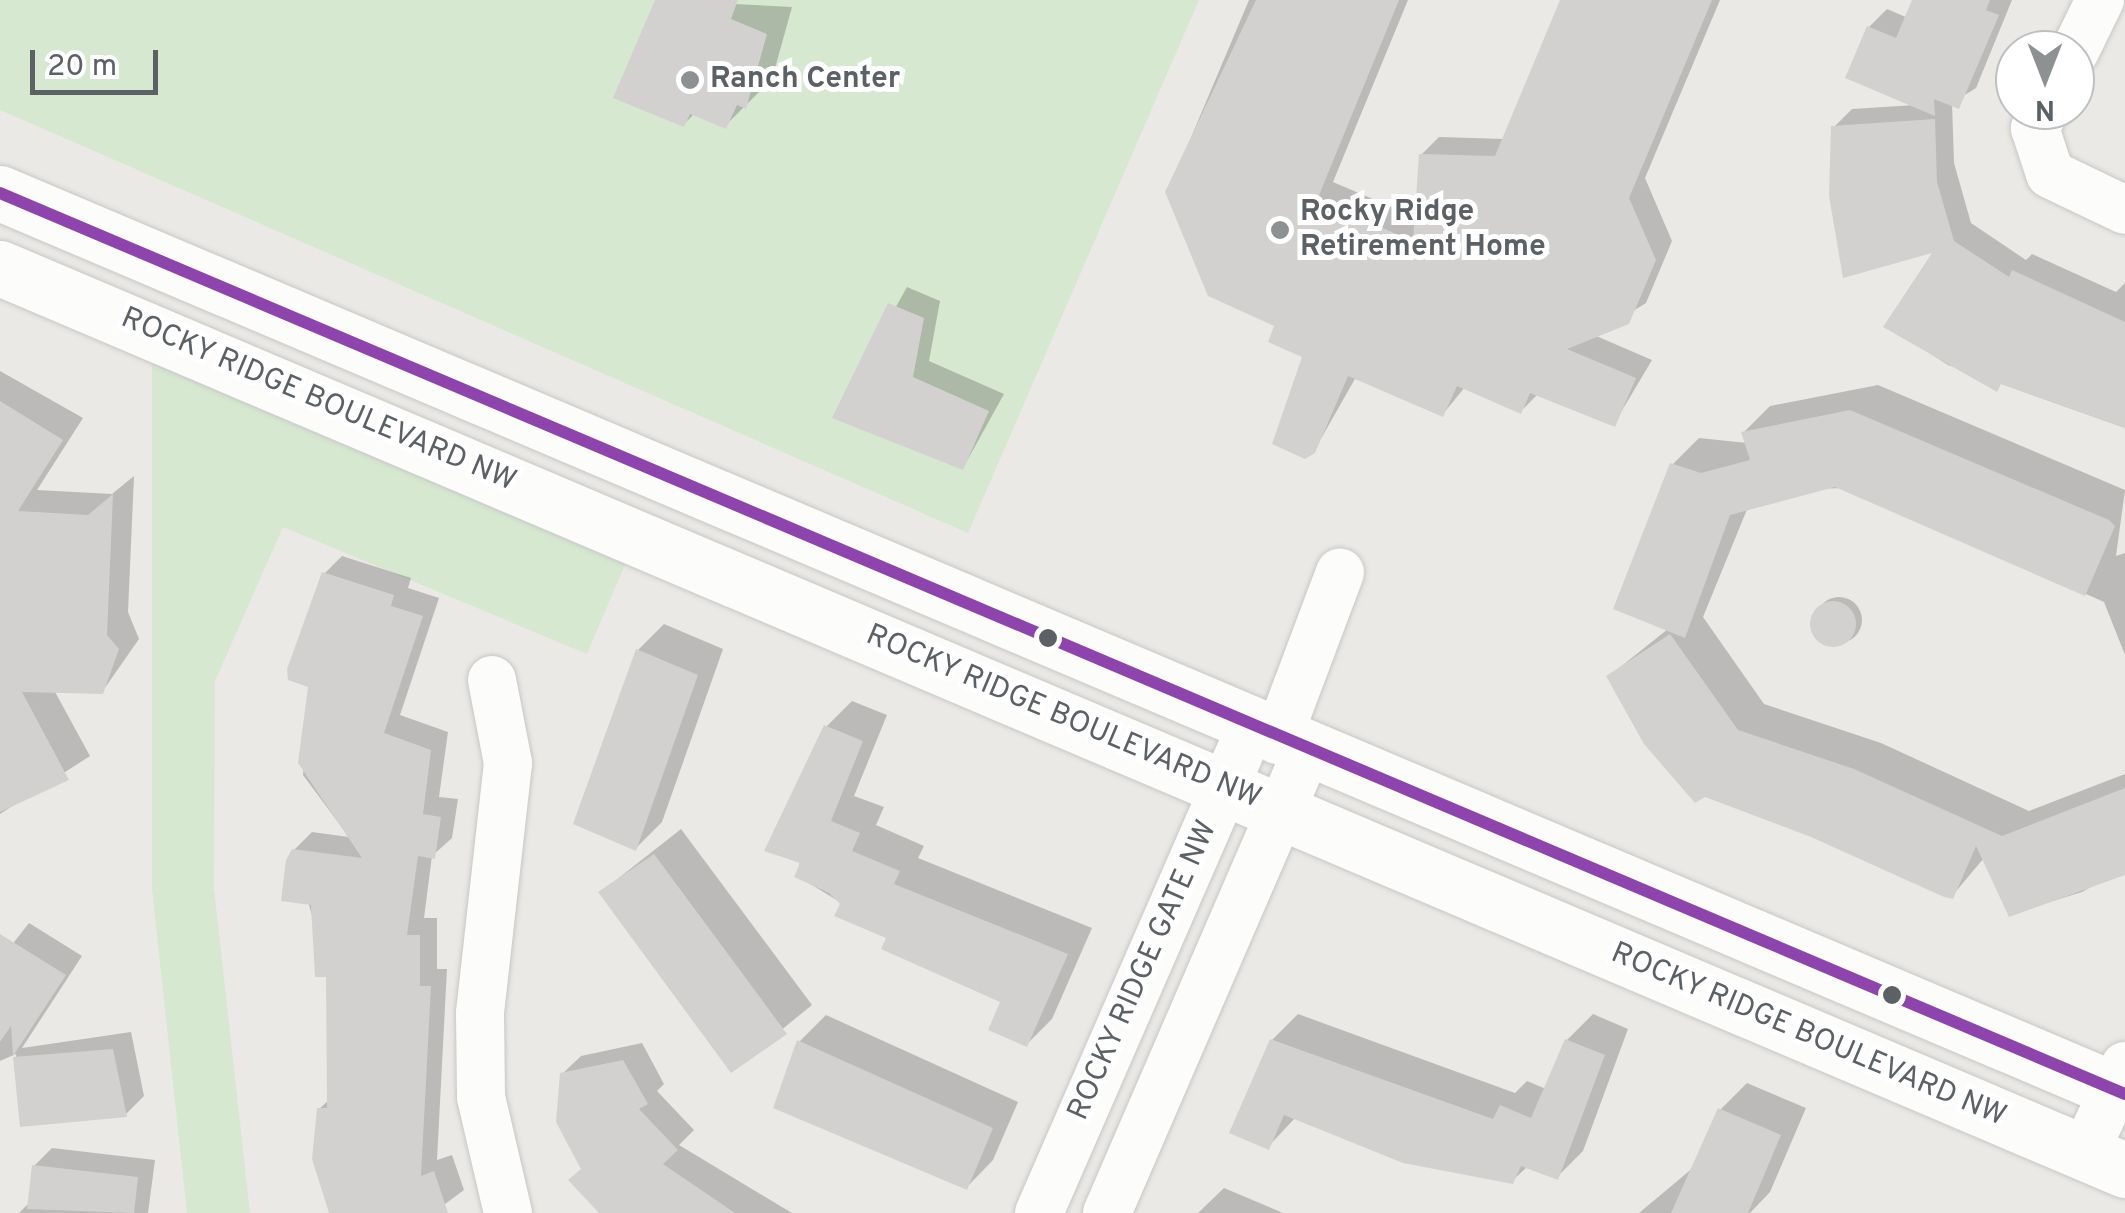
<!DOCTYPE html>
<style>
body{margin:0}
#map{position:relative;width:2125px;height:1213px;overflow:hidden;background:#ebe9e6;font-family:Overpass,sans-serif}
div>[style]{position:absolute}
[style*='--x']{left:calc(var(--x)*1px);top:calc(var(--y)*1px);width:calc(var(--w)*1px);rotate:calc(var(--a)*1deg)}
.green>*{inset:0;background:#d6e8d0}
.shadow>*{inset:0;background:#0003}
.round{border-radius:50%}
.building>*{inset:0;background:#d3d1d0}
.roads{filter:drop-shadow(0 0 2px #c7c7c7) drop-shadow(0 0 2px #c7c7c7)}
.street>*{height:48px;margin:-24px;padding:0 24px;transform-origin:24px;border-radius:24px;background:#fcfcfb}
.secondary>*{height:55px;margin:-27.5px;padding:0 27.5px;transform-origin:27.5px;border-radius:27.5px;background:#fcfcfb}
.bus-1>*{height:12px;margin:-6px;padding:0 6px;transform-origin:6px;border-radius:6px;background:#8e44ad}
.dots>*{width:28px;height:28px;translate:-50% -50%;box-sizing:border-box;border:5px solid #fff;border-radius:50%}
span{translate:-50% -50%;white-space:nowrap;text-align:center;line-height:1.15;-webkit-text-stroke:10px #fff;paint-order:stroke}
.poi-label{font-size:30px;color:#5b6164;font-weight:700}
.left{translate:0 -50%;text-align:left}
.street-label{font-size:30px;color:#5b6164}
.north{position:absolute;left:1995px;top:30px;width:100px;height:100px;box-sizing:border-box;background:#fff;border:2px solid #bdc0c1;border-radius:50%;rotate:180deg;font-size:28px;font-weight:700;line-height:40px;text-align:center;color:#5b6164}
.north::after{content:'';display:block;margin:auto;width:35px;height:45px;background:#8d9192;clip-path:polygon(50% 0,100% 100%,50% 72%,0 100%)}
.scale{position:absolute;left:30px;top:50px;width:128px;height:45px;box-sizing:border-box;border:5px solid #5b6164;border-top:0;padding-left:12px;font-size:30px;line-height:35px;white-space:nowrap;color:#5b6164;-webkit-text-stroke:8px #fff;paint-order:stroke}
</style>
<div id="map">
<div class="green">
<i style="clip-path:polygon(0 0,1199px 0,968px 533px,0 110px)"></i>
<i style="clip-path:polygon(152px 356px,627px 560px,587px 654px,283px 527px,215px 681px,214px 888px,250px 1213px,187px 1213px,152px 889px)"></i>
</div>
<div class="shadow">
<i style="clip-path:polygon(657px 0,792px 7px,772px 79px,725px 126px,694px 114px,684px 124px)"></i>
<i style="clip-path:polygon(1249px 0,1408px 0,1333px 182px,1417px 218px,1421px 155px,1439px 137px,1505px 139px,1563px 0,1720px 0,1645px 178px,1672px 241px,1646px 303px,1594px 335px,1652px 360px,1614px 424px,1538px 394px,1521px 411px,1465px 387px,1443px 414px,1356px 377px,1314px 451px,1305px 355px,1168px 192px)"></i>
<i style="clip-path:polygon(1915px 0,2012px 0,1976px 88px,1952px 103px,1954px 163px,1971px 223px,2026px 260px,2032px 254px,2116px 292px,2125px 283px,2125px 428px,1948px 365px,1887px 326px,1937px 249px,1845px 275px,1834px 127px,1852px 109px,1915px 105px,1869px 27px,1887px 9px,1908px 18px)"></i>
<i style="clip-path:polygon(907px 287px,940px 301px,929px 361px,1004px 394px,963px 468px,835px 416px)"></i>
<i style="clip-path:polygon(0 371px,83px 418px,37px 490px,112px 494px,134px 476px,128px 612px,139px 639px,102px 692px,54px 690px,90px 756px,0 814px)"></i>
<i style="clip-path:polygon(1878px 385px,2125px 490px,2116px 556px,2125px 553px,2125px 655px,2104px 602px,1848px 488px,1802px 489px,1748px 507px,1703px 617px,1764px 704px,1881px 743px,2029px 811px,2125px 774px,2125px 867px,2082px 892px,2011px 914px,1984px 858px,1952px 896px,1609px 676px,1668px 629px,1672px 465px,1699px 438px,1747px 443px,1744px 432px,1770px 406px)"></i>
<i style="clip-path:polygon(342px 556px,411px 578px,408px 588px,439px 598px,400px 715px,448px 732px,439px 797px,458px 799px,452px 838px,432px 856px,424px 918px,437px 918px,437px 969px,447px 969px,437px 1160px,452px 1155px,464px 1190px,433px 1213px,332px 1213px,319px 1109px,330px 1099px,328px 974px,294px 850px,312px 832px,349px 837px,303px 775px,324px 574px)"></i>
<i class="round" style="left:1816px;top:597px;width:46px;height:46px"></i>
<i style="clip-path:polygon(664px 624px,723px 649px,662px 822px,636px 848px,638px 650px)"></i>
<i style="clip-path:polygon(852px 701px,887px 715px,854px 796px,884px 807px,876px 825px,924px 846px,918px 858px,1092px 928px,1052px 1019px,1027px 1044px,1003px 1001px,797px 876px,827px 726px)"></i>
<i style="clip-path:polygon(681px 829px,812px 1005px,732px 1070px,601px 892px)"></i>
<i style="clip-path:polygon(29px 923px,82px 956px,22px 1048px,131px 1032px,144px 1096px,126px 1114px,22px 1124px,16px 1054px,0 1061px,0 960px)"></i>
<i style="clip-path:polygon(1298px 1014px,1515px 1093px,1527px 1081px,1546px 1089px,1567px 1040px,1593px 1014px,1628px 1029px,1583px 1151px,1557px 1177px,1528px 1166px,1512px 1181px,1296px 1117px,1268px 1147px,1272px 1040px)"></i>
<i style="clip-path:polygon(826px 1015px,1018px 1102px,993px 1160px,967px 1187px,799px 1042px)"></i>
<i style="clip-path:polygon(642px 1043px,664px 1084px,657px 1091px,694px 1130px,679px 1145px,792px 1213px,603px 1213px,562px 1074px,581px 1056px)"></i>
<i style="clip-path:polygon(1747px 1083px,1806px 1108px,1770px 1192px,1750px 1213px,1639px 1213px,1694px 1167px,1720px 1110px)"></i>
<i style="clip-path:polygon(52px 1148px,155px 1160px,148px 1213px,19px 1213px,31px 1201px,34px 1166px)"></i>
<i style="clip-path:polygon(1224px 1188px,1283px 1213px,1198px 1213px)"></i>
</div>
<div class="building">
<i style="clip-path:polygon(655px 0,738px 0,731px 19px,767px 34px,746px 109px,737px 105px,726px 129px,690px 114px,684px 127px,613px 98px)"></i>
<i style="clip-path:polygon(1256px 0,1399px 0,1317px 200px,1413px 241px,1419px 154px,1495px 156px,1560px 0,1712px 0,1629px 198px,1656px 260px,1629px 324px,1567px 349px,1636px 378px,1615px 427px,1530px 393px,1521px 414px,1457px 386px,1443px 417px,1348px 376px,1315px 453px,1305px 459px,1272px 444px,1302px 357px,1268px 342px,1274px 326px,1208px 296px,1165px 192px)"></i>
<i style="clip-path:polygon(1912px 0,1990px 0,1986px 10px,1999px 15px,1959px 109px,1934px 99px,1935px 116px,1845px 78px,1867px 26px,1896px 38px)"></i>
<i style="clip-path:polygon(1935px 119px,1937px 182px,1954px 241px,2009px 277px,2012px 270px,2125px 322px,2125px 428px,2001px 384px,1997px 392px,1883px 327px,1932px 253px,1843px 278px,1829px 196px,1831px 126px)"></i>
<i style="clip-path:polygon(888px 303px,924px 318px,913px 377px,989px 411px,963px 470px,832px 418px)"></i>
<i style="clip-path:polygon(0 401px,63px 440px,18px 511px,88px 515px,113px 494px,107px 635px,119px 649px,103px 694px,22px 692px,69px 780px,0 812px)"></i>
<i style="clip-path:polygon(1850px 410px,2109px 520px,2115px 526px,2085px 596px,1835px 487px,1730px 515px,1685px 638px,1613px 609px,1670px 463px,1701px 473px,1750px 460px,1741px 432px)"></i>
<i style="clip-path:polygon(322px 572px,394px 595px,391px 606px,423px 616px,384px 733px,431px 750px,423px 814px,441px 817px,435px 859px,418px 856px,407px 935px,420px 935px,420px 986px,431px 986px,421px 1176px,434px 1171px,448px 1213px,329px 1213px,312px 1159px,317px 1108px,327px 1108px,326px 977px,315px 977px,311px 905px,281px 901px,286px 860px,292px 849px,362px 858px,298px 763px,308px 687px,288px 680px,287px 669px)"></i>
<i class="round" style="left:1810px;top:601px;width:46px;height:46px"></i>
<i style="clip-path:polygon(1670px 634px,1738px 730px,1854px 769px,2002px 836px,2125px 788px,2125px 875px,2009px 917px,1976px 846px,1953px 899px,1944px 897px,1811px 837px,1705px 797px,1695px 803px,1644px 744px,1606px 676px)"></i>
<i style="clip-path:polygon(636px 649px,698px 675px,636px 851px,573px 824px)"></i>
<i style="clip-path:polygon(824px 725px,863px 741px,831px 821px,860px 833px,852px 851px,900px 871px,894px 884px,1068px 954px,1027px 1047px,988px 1030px,1000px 1002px,881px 949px,886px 938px,834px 916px,840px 904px,829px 893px,794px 877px,800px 863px,764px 851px)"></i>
<i style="clip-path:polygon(654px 854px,787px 1034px,731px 1073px,598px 892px)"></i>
<i style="clip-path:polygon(0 934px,66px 975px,13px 1056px,11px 1026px,0 1042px)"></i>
<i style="clip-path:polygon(1270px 1039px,1493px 1119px,1500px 1105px,1531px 1118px,1565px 1039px,1605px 1055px,1558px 1180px,1521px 1166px,1513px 1184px,1403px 1163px,1284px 1115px,1269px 1150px,1229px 1133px)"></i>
<i style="clip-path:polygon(797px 1040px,993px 1128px,967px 1190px,773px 1108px)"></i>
<i style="clip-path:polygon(113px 1049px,127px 1117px,20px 1127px,13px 1057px)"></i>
<i style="clip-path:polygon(623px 1060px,648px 1104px,639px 1109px,678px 1150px,663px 1164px,735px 1213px,599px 1213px,568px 1180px,581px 1169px,556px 1122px,560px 1073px)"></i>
<i style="clip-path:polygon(1718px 1108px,1781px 1135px,1748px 1213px,1671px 1213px)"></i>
<i style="clip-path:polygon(32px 1165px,138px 1177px,134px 1213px,27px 1209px)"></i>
</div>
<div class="roads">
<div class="street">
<i style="--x:2075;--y:51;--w:57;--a:-63.9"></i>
<i style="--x:2045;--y:110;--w:21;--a:119"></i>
<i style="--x:2035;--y:128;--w:48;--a:71.9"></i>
<i style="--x:2050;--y:174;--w:83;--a:25.6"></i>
<i style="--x:492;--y:680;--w:85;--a:79.1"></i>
<i style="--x:508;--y:763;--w:252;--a:96.4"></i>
<i style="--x:480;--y:1013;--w:84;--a:89.3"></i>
<i style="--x:481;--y:1097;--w:119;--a:76.9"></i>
<i style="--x:1277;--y:740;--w:179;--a:-69.4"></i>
<i style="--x:2085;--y:1152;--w:95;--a:-65.1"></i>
<i style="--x:1039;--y:1213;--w:528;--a:-66.45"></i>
<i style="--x:1107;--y:1213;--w:501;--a:-66.61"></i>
</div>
<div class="secondary">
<i style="--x:0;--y:193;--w:2308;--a:22.98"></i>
<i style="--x:0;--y:268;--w:2309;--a:23"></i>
</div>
</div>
<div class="bus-1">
<i style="--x:0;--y:193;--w:2308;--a:22.98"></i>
</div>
<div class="dots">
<i style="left:690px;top:80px;background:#8d9192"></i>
<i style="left:1280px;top:230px;background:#8d9192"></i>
<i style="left:1048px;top:638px;background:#5b6164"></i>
<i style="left:1892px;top:995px;background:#5b6164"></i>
</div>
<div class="poi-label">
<span class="left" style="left:710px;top:80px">Ranch Center</span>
<span class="left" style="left:1300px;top:230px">Rocky Ridge<br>Retirement Home</span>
</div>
<div class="street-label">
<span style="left:318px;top:401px;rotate:23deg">ROCKY RIDGE BOULEVARD NW</span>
<span style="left:1063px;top:718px;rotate:23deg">ROCKY RIDGE BOULEVARD NW</span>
<span style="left:1144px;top:971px;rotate:-66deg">ROCKY RIDGE GATE NW</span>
<span style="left:1808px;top:1036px;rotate:23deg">ROCKY RIDGE BOULEVARD NW</span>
</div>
<div class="north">N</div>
<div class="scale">20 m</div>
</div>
